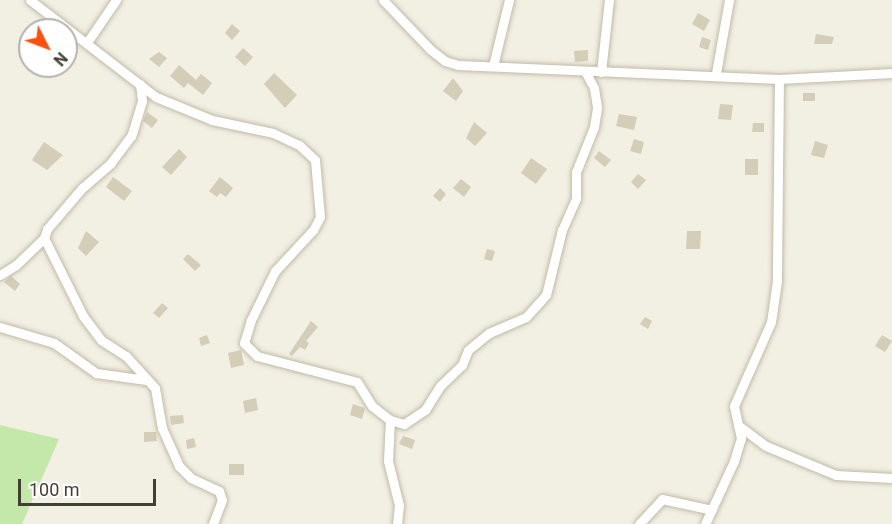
<!DOCTYPE html>
<style>
body{margin:0}
#map{position:relative;width:892px;height:524px;overflow:hidden;background:#f2efe3;font-family:Roboto,sans-serif}
div>[style]{position:absolute}
[style*='--x']{left:calc(var(--x)*1px);top:calc(var(--y)*1px);width:calc(var(--w)*1px);rotate:calc(var(--a)*1deg)}
.green>*{inset:0;background:#c4e8aa}
.building>*{inset:0;background:#d4cdb8}
.roads{filter:drop-shadow(0 0 2px #c0bba8) drop-shadow(0 0 2px #c0bba8)}
.minor>*{height:9px;margin:-4.5px;padding:0 4.5px;transform-origin:4.5px;border-radius:4.5px;background:#fff}
span{translate:-50% -50%;white-space:nowrap;text-align:center;line-height:1.15;-webkit-text-stroke:4.5px #fff;paint-order:stroke}
.north{position:absolute;left:18px;top:18px;width:60px;height:60px;box-sizing:border-box;background:#fff;border:2px solid #b4b2ad;border-radius:50%;rotate:132deg;font-size:16px;font-weight:700;line-height:24px;text-align:center;color:#443f33}
.north::after{content:'';display:block;margin:auto;width:21px;height:27px;background:#ff510d;clip-path:polygon(50% 0,100% 100%,50% 72%,0 100%)}
.scale{position:absolute;left:18px;top:479px;width:138px;height:27px;box-sizing:border-box;border:3px solid #443f33;border-top:0;padding-left:8px;font-size:18px;line-height:21px;white-space:nowrap;color:#443f33;-webkit-text-stroke:4px #fff;paint-order:stroke}
</style>
<div id="map">
<div class="green">
<i style="clip-path:polygon(0 425px,59px 439px,22px 524px,0 524px)"></i>
</div>
<div class="building">
<i style="clip-path:polygon(698px 13px,710px 20px,704px 31px,692px 24px)"></i>
<i style="clip-path:polygon(232px 24px,240px 31px,232px 40px,225px 33px)"></i>
<i style="clip-path:polygon(816px 34px,834px 37px,832px 44px,814px 44px)"></i>
<i style="clip-path:polygon(702px 37px,711px 40px,708px 50px,699px 47px)"></i>
<i style="clip-path:polygon(243px 48px,253px 57px,245px 66px,235px 57px)"></i>
<i style="clip-path:polygon(588px 50px,588px 61px,575px 62px,574px 51px)"></i>
<i style="clip-path:polygon(159px 52px,167px 58px,159px 67px,149px 59px)"></i>
<i style="clip-path:polygon(179px 65px,196px 80px,201px 74px,212px 83px,203px 95px,188px 83px,184px 88px,170px 76px)"></i>
<i style="clip-path:polygon(274px 73px,297px 95px,285px 108px,264px 84px)"></i>
<i style="clip-path:polygon(453px 78px,463px 91px,456px 101px,443px 91px)"></i>
<i style="clip-path:polygon(803px 93px,815px 93px,815px 101px,803px 101px)"></i>
<i style="clip-path:polygon(720px 104px,733px 105px,731px 120px,718px 119px)"></i>
<i style="clip-path:polygon(147px 112px,158px 120px,152px 128px,143px 121px)"></i>
<i style="clip-path:polygon(619px 114px,637px 117px,634px 130px,616px 126px)"></i>
<i style="clip-path:polygon(474px 122px,487px 133px,475px 146px,466px 138px)"></i>
<i style="clip-path:polygon(753px 123px,764px 123px,764px 132px,752px 132px)"></i>
<i style="clip-path:polygon(634px 139px,644px 142px,641px 154px,630px 151px)"></i>
<i style="clip-path:polygon(815px 141px,828px 145px,824px 158px,811px 155px)"></i>
<i style="clip-path:polygon(44px 142px,63px 155px,47px 170px,32px 160px)"></i>
<i style="clip-path:polygon(179px 149px,187px 157px,171px 175px,162px 167px)"></i>
<i style="clip-path:polygon(599px 151px,611px 160px,605px 167px,594px 158px)"></i>
<i style="clip-path:polygon(531px 158px,547px 169px,536px 184px,521px 173px)"></i>
<i style="clip-path:polygon(745px 159px,758px 159px,758px 175px,745px 175px)"></i>
<i style="clip-path:polygon(638px 174px,646px 180px,638px 189px,631px 182px)"></i>
<i style="clip-path:polygon(113px 177px,132px 191px,124px 201px,106px 187px)"></i>
<i style="clip-path:polygon(220px 177px,233px 188px,226px 197px,220px 193px,217px 197px,209px 191px)"></i>
<i style="clip-path:polygon(461px 179px,471px 187px,464px 197px,453px 188px)"></i>
<i style="clip-path:polygon(440px 188px,446px 194px,440px 202px,433px 196px)"></i>
<i style="clip-path:polygon(86px 231px,99px 242px,86px 256px,78px 248px)"></i>
<i style="clip-path:polygon(687px 231px,701px 231px,700px 249px,686px 249px)"></i>
<i style="clip-path:polygon(487px 249px,495px 251px,492px 261px,484px 259px)"></i>
<i style="clip-path:polygon(188px 254px,201px 265px,195px 271px,183px 259px)"></i>
<i style="clip-path:polygon(11px 276px,20px 284px,15px 291px,4px 282px)"></i>
<i style="clip-path:polygon(162px 303px,168px 308px,159px 318px,153px 313px)"></i>
<i style="clip-path:polygon(645px 317px,652px 321px,648px 329px,640px 324px)"></i>
<i style="clip-path:polygon(311px 321px,318px 327px,306px 341px,309px 343px,305px 350px,300px 347px,292px 356px,289px 354px)"></i>
<i style="clip-path:polygon(207px 335px,210px 343px,201px 346px,199px 338px)"></i>
<i style="clip-path:polygon(882px 335px,892px 341px,885px 352px,875px 346px)"></i>
<i style="clip-path:polygon(241px 350px,244px 365px,231px 368px,228px 353px)"></i>
<i style="clip-path:polygon(256px 398px,258px 410px,245px 413px,243px 401px)"></i>
<i style="clip-path:polygon(353px 404px,365px 408px,362px 419px,350px 415px)"></i>
<i style="clip-path:polygon(183px 415px,184px 423px,171px 425px,170px 416px)"></i>
<i style="clip-path:polygon(144px 432px,156px 432px,157px 441px,144px 442px)"></i>
<i style="clip-path:polygon(403px 436px,415px 440px,412px 449px,399px 444px)"></i>
<i style="clip-path:polygon(194px 438px,196px 447px,187px 449px,186px 440px)"></i>
<i style="clip-path:polygon(229px 464px,244px 464px,244px 475px,229px 475px)"></i>
</div>
<div class="roads">
<div class="minor">
<i style="--x:30;--y:0;--w:159;--a:37.6"></i>
<i style="--x:156;--y:97;--w:61;--a:22.3"></i>
<i style="--x:212;--y:120;--w:62;--a:12"></i>
<i style="--x:273;--y:133;--w:29;--a:25"></i>
<i style="--x:299;--y:145;--w:22;--a:43"></i>
<i style="--x:315;--y:160;--w:57;--a:85"></i>
<i style="--x:320;--y:217;--w:15;--a:118"></i>
<i style="--x:313;--y:230;--w:56;--a:132.8"></i>
<i style="--x:275;--y:271;--w:55;--a:116.1"></i>
<i style="--x:251;--y:320;--w:24;--a:107"></i>
<i style="--x:244;--y:343;--w:18;--a:45"></i>
<i style="--x:257;--y:356;--w:103;--a:14.6"></i>
<i style="--x:357;--y:382;--w:28;--a:58"></i>
<i style="--x:372;--y:406;--w:23;--a:38"></i>
<i style="--x:390;--y:420;--w:15;--a:16"></i>
<i style="--x:404;--y:424;--w:25;--a:-34"></i>
<i style="--x:425;--y:410;--w:28;--a:-58"></i>
<i style="--x:440;--y:386;--w:30;--a:-44"></i>
<i style="--x:462;--y:365;--w:16;--a:-68"></i>
<i style="--x:468;--y:350;--w:27;--a:-39"></i>
<i style="--x:489;--y:333;--w:40;--a:-23.4"></i>
<i style="--x:526;--y:317;--w:30;--a:-48"></i>
<i style="--x:546;--y:295;--w:67;--a:-76.2"></i>
<i style="--x:562;--y:230;--w:35;--a:-66"></i>
<i style="--x:576;--y:198;--w:26;--a:-90"></i>
<i style="--x:576;--y:172;--w:48;--a:-68.2"></i>
<i style="--x:594;--y:127;--w:20;--a:-81"></i>
<i style="--x:597;--y:107;--w:19;--a:-99"></i>
<i style="--x:594;--y:88;--w:19;--a:-118"></i>
<i style="--x:383;--y:0;--w:69;--a:46.2"></i>
<i style="--x:431;--y:50;--w:18;--a:38"></i>
<i style="--x:445;--y:61;--w:14;--a:17"></i>
<i style="--x:458;--y:65;--w:321;--a:2.5"></i>
<i style="--x:779;--y:79;--w:113;--a:-3"></i>
<i style="--x:88;--y:41;--w:50;--a:-55.7"></i>
<i style="--x:493;--y:66;--w:68;--a:-76.4"></i>
<i style="--x:601;--y:72;--w:72;--a:-83.7"></i>
<i style="--x:716;--y:73;--w:74;--a:-79.9"></i>
<i style="--x:779;--y:79;--w:202;--a:90.6"></i>
<i style="--x:777;--y:281;--w:41;--a:98.3"></i>
<i style="--x:771;--y:322;--w:92;--a:113.8"></i>
<i style="--x:734;--y:406;--w:19;--a:78"></i>
<i style="--x:738;--y:425;--w:35;--a:37"></i>
<i style="--x:766;--y:446;--w:76;--a:22.5"></i>
<i style="--x:836;--y:475;--w:56;--a:3.1"></i>
<i style="--x:140;--y:84;--w:17;--a:83"></i>
<i style="--x:142;--y:101;--w:37;--a:107"></i>
<i style="--x:131;--y:136;--w:34;--a:127"></i>
<i style="--x:111;--y:163;--w:38;--a:139"></i>
<i style="--x:82;--y:188;--w:54;--a:130.5"></i>
<i style="--x:47;--y:229;--w:9;--a:108"></i>
<i style="--x:44;--y:238;--w:87;--a:63.4"></i>
<i style="--x:83;--y:316;--w:30;--a:53"></i>
<i style="--x:101;--y:340;--w:30;--a:33"></i>
<i style="--x:126;--y:356;--w:43;--a:47.8"></i>
<i style="--x:155;--y:388;--w:41;--a:80.1"></i>
<i style="--x:162;--y:428;--w:42;--a:65.9"></i>
<i style="--x:179;--y:466;--w:17;--a:45"></i>
<i style="--x:191;--y:478;--w:31;--a:25"></i>
<i style="--x:219;--y:491;--w:9;--a:72"></i>
<i style="--x:222;--y:500;--w:26;--a:111"></i>
<i style="--x:0;--y:275;--w:19;--a:-32"></i>
<i style="--x:16;--y:265;--w:39;--a:-44"></i>
<i style="--x:0;--y:327;--w:56;--a:16.5"></i>
<i style="--x:54;--y:343;--w:52;--a:35.5"></i>
<i style="--x:96;--y:373;--w:51;--a:7.8"></i>
<i style="--x:390;--y:420;--w:41;--a:92.8"></i>
<i style="--x:388;--y:461;--w:45;--a:76"></i>
<i style="--x:399;--y:505;--w:19;--a:96"></i>
<i style="--x:639;--y:524;--w:34;--a:-47"></i>
<i style="--x:662;--y:499;--w:51;--a:12.4"></i>
<i style="--x:705;--y:524;--w:69;--a:-65.3"></i>
<i style="--x:734;--y:461;--w:24;--a:-73"></i>
<i style="--x:741;--y:438;--w:13;--a:-103"></i>
</div>
</div>
<div class="north">N</div>
<div class="scale">100 m</div>
</div>
